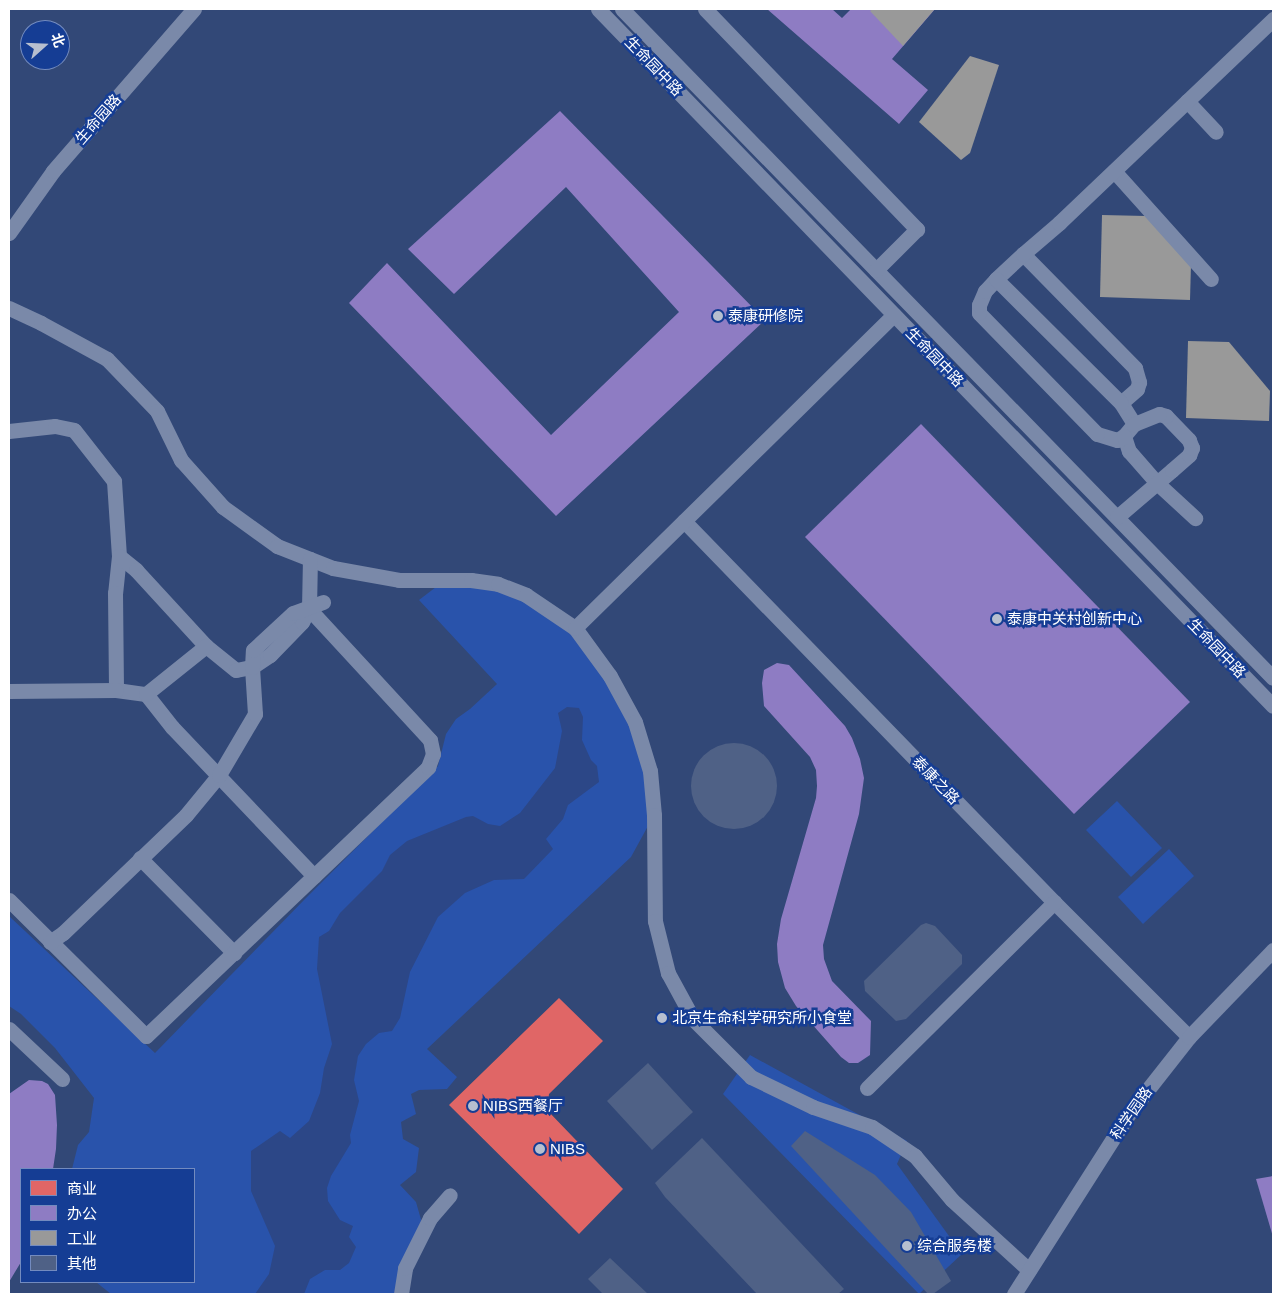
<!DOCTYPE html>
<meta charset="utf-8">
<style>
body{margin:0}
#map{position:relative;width:1282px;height:1303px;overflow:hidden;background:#324877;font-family:Helvetica,"Noto Sans SC",sans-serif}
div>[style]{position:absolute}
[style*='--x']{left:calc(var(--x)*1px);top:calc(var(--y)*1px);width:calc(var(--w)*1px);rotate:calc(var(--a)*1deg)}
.green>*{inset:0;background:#2953ab}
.water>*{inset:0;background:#2c4787}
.shops>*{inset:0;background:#e06666}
.offices>*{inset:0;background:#8e7cc3}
.industry>*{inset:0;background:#999}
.building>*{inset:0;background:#4f6186}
.round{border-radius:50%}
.minor>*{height:15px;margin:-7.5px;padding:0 7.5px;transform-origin:7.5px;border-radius:7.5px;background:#7a89a9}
.dots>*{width:14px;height:14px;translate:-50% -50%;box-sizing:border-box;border:2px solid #153d94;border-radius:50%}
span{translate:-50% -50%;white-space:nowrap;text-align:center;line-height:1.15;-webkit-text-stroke:5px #153d94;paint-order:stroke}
.street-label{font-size:15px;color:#fff}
.poi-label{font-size:15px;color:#fff}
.left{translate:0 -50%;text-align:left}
.frame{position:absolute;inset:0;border:10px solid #fff;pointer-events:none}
.legend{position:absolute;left:20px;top:1168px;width:175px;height:115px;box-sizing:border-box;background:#153d94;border:1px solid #738bbf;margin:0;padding:6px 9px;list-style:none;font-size:15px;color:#fff}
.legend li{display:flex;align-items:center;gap:10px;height:25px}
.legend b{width:25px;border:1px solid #738bbf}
.north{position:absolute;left:20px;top:20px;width:50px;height:50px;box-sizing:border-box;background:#153d94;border:1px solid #738bbf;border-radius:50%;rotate:70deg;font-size:14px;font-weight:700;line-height:20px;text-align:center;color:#fff}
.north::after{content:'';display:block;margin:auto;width:18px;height:22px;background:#b7bfcf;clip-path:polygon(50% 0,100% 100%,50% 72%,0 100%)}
</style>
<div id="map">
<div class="green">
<i style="clip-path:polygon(498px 584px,575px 628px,635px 722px,654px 815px,631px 857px,427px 1049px,457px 1077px,447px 1089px,419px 1090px,411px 1094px,416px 1114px,401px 1122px,403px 1139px,419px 1148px,416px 1172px,400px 1185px,416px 1202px,424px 1230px,401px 1294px,111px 1294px,96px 1282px,194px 1282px,194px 1169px,72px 1169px,78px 1145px,89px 1132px,94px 1098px,55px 1048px,21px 1014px,9px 1006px,9px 916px,155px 1053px,304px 900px,438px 766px,446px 734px,456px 719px,470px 709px,497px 684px,419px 600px,436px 587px)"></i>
<i style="clip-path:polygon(1117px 801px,1162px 848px,1131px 877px,1086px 830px)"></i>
<i style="clip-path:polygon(1169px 849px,1194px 876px,1143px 924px,1118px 897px)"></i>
<i style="clip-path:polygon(750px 1055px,907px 1141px,897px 1164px,962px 1254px,919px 1294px,723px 1094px)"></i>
</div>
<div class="water">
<i style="clip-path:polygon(567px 707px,579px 708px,583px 717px,582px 740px,591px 760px,597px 766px,599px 782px,568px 805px,563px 819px,546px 839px,553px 849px,524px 879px,494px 880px,465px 893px,438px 917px,410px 972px,400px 1018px,392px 1031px,379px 1033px,366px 1044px,358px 1056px,354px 1080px,359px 1101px,350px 1135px,351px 1143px,331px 1176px,327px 1188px,328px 1201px,340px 1220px,353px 1226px,349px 1237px,356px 1247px,349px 1263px,340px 1270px,325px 1270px,310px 1279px,304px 1294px,255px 1294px,269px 1274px,275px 1246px,251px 1191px,251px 1151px,280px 1131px,290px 1138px,309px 1121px,320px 1093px,324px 1068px,332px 1044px,317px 969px,319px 937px,329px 931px,340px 913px,382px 871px,390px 855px,407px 841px,466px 817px,473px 816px,488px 824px,500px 826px,520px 813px,555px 768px,562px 731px,558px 713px)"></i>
</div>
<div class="shops">
<i style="clip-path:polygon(559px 998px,603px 1041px,549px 1094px,547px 1110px,623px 1189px,579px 1234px,449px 1105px)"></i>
</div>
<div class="offices">
<i style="clip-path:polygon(767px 9px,832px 9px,842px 18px,851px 9px,935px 9px,892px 59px,928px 90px,899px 124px)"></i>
<i style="clip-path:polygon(560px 111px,765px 320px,556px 516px,349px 303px,387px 263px,551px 435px,679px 312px,566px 187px,454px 294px,408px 249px)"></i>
<i style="clip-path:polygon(921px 424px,1190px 702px,1074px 814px,805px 537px)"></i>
<i style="clip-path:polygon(777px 663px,789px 665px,845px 726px,852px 738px,860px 759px,864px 778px,859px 814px,823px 945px,824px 959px,832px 981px,871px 1021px,870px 1055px,858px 1063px,849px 1063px,841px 1057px,796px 1006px,785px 988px,778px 962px,777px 944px,781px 919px,816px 798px,817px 786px,816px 770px,810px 757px,764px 706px,762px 683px,764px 670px)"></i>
<i style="clip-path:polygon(29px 1080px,42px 1081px,48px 1084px,55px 1095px,57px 1125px,56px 1149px,53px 1169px,21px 1169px,21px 1262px,9px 1282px,9px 1094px)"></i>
<i style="clip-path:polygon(1273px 1176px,1273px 1237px,1256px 1179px)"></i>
</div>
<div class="industry">
<i style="clip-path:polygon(873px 9px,932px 9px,934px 10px,903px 46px,870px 11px)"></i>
<i style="clip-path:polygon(970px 56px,999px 65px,970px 153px,961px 160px,919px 122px)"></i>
<i style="clip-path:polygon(1102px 215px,1146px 216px,1191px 264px,1190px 300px,1100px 297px)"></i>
<i style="clip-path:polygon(1188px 341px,1229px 342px,1270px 391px,1269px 421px,1186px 418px)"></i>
</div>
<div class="building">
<i class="round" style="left:691px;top:743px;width:86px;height:86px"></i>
<i style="clip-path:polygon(926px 923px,935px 926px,962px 955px,962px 964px,906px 1019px,896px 1021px,865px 991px,864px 981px,921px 925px)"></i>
<i style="clip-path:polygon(648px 1063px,693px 1112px,652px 1150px,607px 1101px)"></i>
<i style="clip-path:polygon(805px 1131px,875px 1175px,911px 1212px,951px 1281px,933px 1294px,928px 1294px,791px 1146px)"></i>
<i style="clip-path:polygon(702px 1138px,844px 1289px,838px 1294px,757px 1294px,665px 1197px,655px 1183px)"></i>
<i style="clip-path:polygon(610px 1258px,648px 1294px,603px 1294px,588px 1279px)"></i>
</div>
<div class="minor">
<i style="--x:598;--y:9;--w:970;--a:45.92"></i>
<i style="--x:622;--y:9;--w:933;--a:45.78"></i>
<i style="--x:705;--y:9;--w:306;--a:46.1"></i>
<i style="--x:917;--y:229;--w:58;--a:135"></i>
<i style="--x:1187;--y:101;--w:42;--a:46.9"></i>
<i style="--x:1114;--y:171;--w:145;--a:48.1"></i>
<i style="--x:9;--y:233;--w:76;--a:-54.6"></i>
<i style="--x:53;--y:171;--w:215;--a:-49"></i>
<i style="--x:1023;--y:254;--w:160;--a:45.5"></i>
<i style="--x:1135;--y:368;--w:15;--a:74"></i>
<i style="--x:1139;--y:382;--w:7;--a:106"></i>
<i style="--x:1137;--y:389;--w:21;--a:139"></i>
<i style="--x:1121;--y:403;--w:25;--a:58"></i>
<i style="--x:1134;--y:424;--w:16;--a:130"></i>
<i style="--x:1124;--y:436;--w:8;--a:150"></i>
<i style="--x:1117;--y:440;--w:21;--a:-163"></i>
<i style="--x:1097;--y:434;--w:169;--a:-134.3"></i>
<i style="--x:979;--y:313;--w:8;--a:-90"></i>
<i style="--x:979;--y:305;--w:15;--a:-67"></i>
<i style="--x:985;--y:291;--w:16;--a:-47"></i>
<i style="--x:996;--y:279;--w:37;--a:-43"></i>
<i style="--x:1023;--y:254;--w:48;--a:-40.7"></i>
<i style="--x:1059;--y:223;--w:296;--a:-43.6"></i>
<i style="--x:996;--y:279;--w:176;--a:44.8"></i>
<i style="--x:9;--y:308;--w:35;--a:25"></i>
<i style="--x:41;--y:323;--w:75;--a:28.6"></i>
<i style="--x:107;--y:359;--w:72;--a:46.1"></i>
<i style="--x:157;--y:411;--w:55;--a:63.9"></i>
<i style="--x:181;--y:460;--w:63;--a:48.2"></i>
<i style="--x:223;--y:507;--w:67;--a:35.8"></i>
<i style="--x:277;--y:546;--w:60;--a:21.4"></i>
<i style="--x:333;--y:568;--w:67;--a:10.3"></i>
<i style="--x:399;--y:580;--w:72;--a:0"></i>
<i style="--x:471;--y:580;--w:27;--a:8"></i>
<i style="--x:498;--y:584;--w:30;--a:21"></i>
<i style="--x:526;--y:595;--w:59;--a:34"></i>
<i style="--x:575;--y:628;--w:59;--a:53.9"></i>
<i style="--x:610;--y:676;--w:52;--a:61.5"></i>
<i style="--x:635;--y:722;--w:51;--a:73"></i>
<i style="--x:650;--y:771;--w:44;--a:84.8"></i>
<i style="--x:654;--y:815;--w:106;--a:89.5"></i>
<i style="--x:655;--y:921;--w:54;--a:76"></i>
<i style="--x:668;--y:973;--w:52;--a:61.5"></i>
<i style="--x:693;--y:1019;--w:82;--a:45"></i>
<i style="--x:751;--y:1077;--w:69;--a:25.8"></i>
<i style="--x:813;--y:1107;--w:62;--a:18.7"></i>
<i style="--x:872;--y:1127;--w:52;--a:34"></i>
<i style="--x:915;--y:1156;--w:57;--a:49.9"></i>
<i style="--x:952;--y:1200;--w:104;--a:42.3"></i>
<i style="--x:9;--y:431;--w:46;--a:-6.2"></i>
<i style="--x:55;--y:426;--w:19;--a:12"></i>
<i style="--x:74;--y:430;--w:65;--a:51.9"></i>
<i style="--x:114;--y:481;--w:75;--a:86.2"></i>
<i style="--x:119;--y:556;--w:37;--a:96"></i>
<i style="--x:115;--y:593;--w:97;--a:89.4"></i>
<i style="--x:116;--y:690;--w:30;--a:8"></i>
<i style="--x:146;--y:694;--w:42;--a:51.8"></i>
<i style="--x:172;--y:727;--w:206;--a:46.4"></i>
<i style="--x:1124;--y:436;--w:16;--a:72"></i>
<i style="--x:1129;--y:451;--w:43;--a:48.8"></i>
<i style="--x:1157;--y:483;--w:52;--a:42.6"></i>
<i style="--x:1117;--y:517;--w:72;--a:-40.5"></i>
<i style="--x:1172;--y:470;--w:23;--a:-41"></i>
<i style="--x:1189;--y:455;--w:8;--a:-67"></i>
<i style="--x:1192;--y:448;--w:9;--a:-111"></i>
<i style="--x:1189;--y:440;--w:33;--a:-134"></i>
<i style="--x:1166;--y:416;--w:7;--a:-164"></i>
<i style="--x:1159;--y:414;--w:27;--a:158"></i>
<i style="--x:684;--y:521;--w:531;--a:45.84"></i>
<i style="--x:1054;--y:902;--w:191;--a:45"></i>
<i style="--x:119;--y:556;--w:22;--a:39"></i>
<i style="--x:136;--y:570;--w:103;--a:47.4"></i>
<i style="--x:206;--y:646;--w:38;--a:39"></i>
<i style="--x:236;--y:670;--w:16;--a:-11"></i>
<i style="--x:252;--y:667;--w:22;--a:-34"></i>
<i style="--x:270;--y:655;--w:46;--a:-45.9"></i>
<i style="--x:302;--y:622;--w:15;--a:-62"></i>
<i style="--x:309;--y:609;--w:50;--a:-88.9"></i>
<i style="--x:575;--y:628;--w:447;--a:-44.5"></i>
<i style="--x:9;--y:691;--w:107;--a:-0.5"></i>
<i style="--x:146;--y:694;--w:77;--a:-38.7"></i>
<i style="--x:140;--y:858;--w:134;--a:45.3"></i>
<i style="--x:9;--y:900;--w:193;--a:44.8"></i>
<i style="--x:146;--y:1036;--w:390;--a:-43.6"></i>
<i style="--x:428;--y:767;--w:14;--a:-69"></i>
<i style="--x:433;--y:754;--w:14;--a:-102"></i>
<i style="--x:430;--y:740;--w:178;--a:-132.7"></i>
<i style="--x:50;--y:942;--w:16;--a:-35"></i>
<i style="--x:63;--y:933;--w:170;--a:-43.8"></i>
<i style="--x:186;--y:815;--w:52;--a:-50.5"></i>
<i style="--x:219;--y:775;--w:71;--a:-59.5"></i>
<i style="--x:255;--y:714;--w:47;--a:-93.7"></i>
<i style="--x:252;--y:667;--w:17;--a:-87"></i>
<i style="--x:253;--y:650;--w:54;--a:-42.8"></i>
<i style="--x:293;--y:613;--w:32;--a:-20"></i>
<i style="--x:9;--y:1029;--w:73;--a:43.3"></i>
<i style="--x:867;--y:1088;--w:264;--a:-44.8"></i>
<i style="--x:401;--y:1294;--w:26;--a:-81"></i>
<i style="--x:405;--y:1268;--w:56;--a:-63.4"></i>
<i style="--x:430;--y:1218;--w:30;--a:-49"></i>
<i style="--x:1014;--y:1294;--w:216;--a:-57.5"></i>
<i style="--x:1130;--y:1112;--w:95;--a:-51.8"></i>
<i style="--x:1189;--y:1037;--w:121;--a:-46"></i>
</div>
<div class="dots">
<i style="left:718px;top:316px;background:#b7bfcf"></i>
<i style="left:997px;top:619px;background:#b7bfcf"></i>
<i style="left:662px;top:1018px;background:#b7bfcf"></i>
<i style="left:473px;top:1106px;background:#b7bfcf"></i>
<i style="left:540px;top:1149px;background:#b7bfcf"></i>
<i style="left:907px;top:1246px;background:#b7bfcf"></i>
</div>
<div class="street-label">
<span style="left:654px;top:66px;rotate:46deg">生命园中路</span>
<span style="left:98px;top:119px;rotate:-49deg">生命园路</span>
<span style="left:935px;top:357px;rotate:46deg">生命园中路</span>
<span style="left:1217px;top:648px;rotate:46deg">生命园中路</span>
<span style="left:936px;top:780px;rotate:46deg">泰康之路</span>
<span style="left:1131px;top:1113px;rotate:-55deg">科学园路</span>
</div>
<div class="poi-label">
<span class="left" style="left:728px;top:316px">泰康研修院</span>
<span class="left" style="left:1007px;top:619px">泰康中关村创新中心</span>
<span class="left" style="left:672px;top:1018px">北京生命科学研究所小食堂</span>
<span class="left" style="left:483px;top:1106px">NIBS西餐厅</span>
<span class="left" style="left:550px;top:1149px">NIBS</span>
<span class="left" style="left:917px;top:1246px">综合服务楼</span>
</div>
<div class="frame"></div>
<ul class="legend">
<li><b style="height:14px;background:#e06666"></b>商业</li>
<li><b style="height:14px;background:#8e7cc3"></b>办公</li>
<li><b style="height:14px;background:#999"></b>工业</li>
<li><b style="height:14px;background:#4f6186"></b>其他</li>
</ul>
<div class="north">北</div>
</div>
